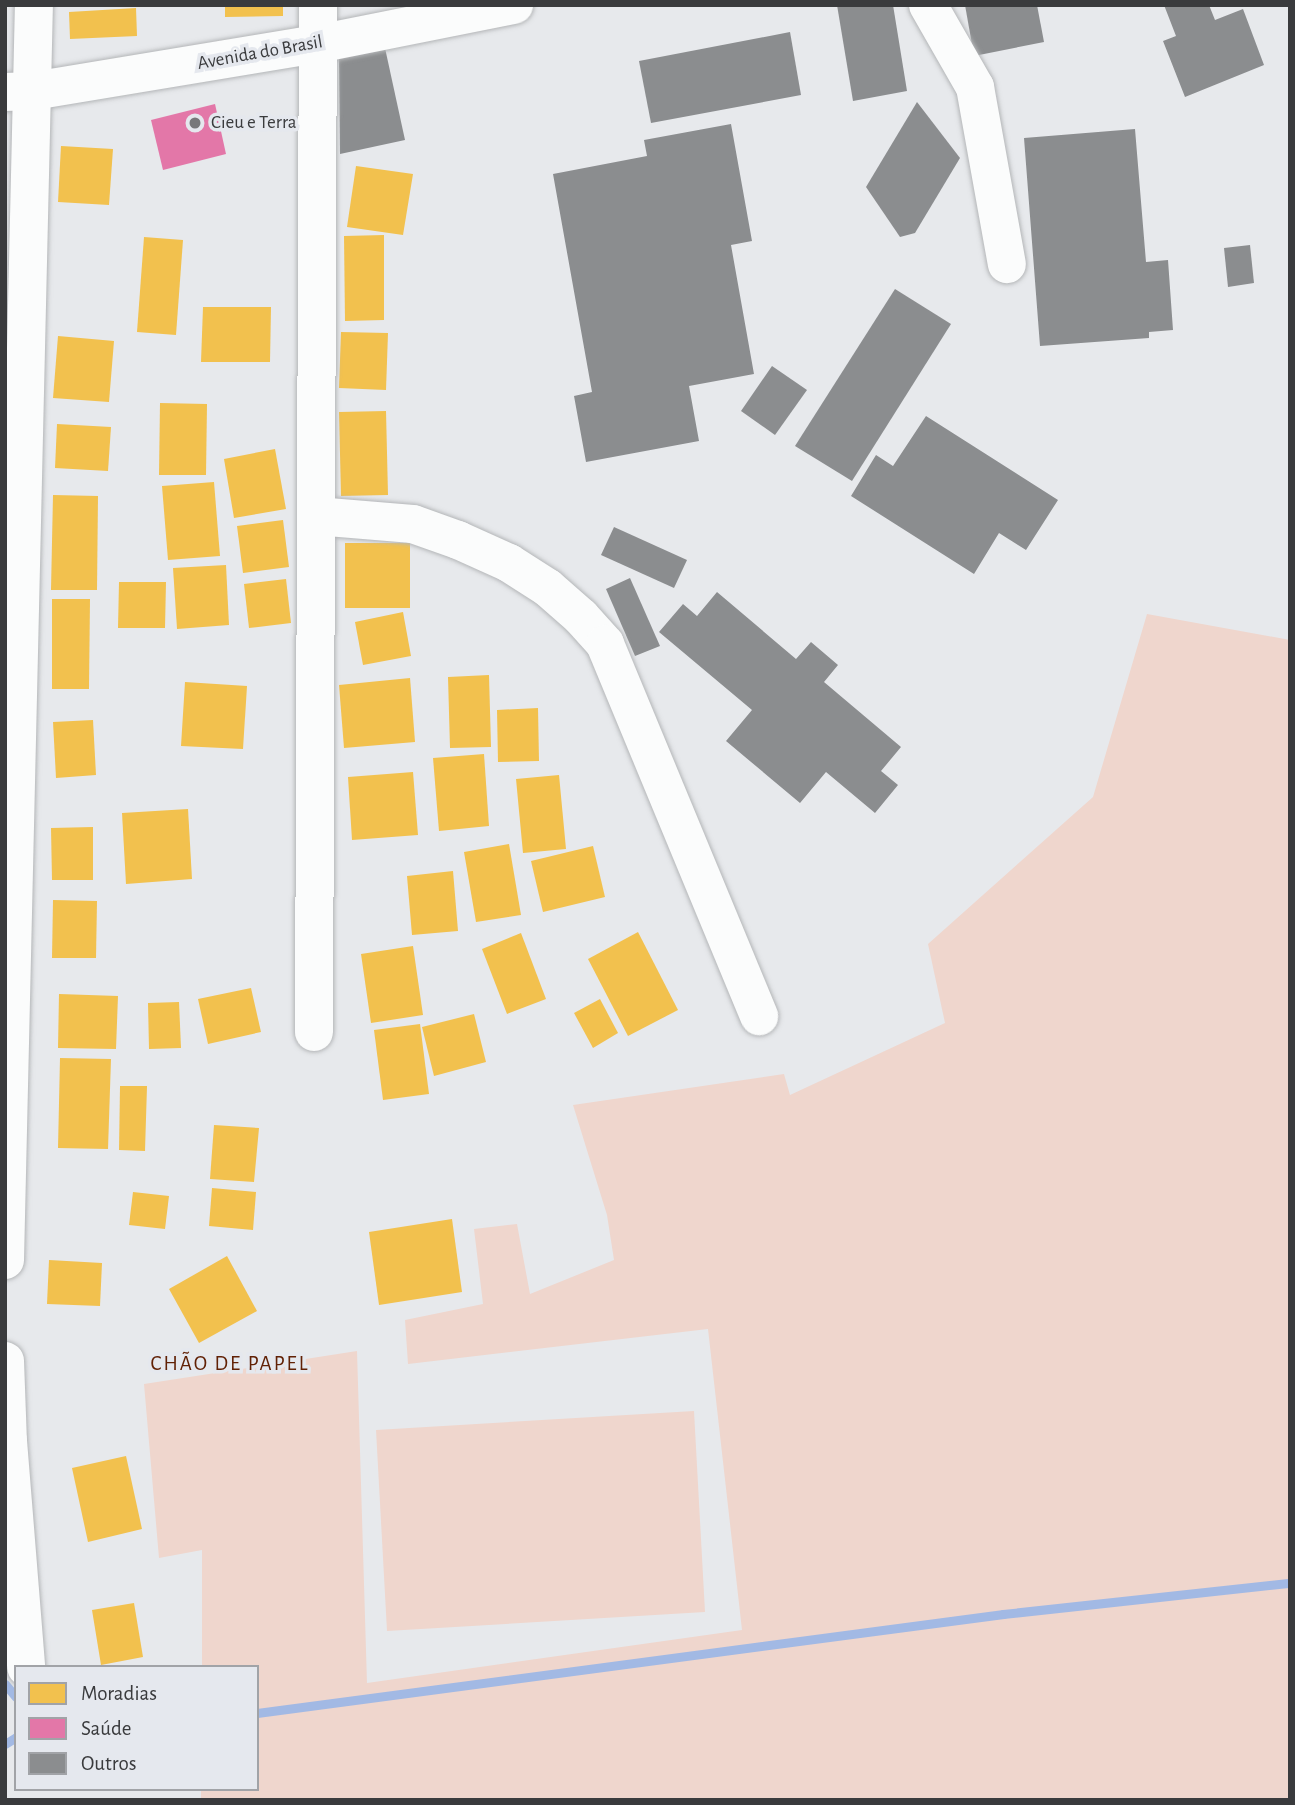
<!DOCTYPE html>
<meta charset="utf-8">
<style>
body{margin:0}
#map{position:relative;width:1295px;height:1805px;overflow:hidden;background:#e7e9ec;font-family:"Alegreya Sans",sans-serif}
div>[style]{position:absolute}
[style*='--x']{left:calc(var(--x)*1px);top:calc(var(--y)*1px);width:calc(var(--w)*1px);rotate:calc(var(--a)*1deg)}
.green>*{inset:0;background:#efd6cd}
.homes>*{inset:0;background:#f2c14e}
.health>*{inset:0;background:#e377a8}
.stream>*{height:9px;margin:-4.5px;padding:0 4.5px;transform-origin:4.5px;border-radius:4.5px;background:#a2b9e4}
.building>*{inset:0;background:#8b8d8f}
.roads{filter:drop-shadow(0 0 2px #b4b6b8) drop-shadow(0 0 2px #b4b6b8)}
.minor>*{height:38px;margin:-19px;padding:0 19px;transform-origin:19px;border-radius:19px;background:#fbfcfc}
.dots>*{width:19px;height:19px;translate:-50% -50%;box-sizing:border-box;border:4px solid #e5e8ee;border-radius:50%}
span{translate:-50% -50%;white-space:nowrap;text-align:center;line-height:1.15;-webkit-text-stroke:7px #e5e8ee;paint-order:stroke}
.street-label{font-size:19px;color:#3a3b3d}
.poi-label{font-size:19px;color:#3a3b3d}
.left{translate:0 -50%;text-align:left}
.neighbourhood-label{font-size:21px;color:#612105;letter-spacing:2px}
.frame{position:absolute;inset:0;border:7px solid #3a3b3d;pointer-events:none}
.legend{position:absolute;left:14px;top:1665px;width:245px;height:126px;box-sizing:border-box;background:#e5e8ee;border:2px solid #a1a3a7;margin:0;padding:9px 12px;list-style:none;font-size:21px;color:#3a3b3d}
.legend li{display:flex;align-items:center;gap:14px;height:35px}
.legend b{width:35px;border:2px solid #a1a3a7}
</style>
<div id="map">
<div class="green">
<i style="clip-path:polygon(1147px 614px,1290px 640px,1290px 1800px,201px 1800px,201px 1789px,257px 1789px,257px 1667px,202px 1667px,202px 1550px,159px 1558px,144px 1384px,357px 1351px,367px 1683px,742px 1630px,708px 1329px,408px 1364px,405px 1320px,483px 1304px,474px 1229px,517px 1224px,530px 1294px,614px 1260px,607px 1215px,573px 1105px,784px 1074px,790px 1095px,945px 1023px,928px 944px,1093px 797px)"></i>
<i style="clip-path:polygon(694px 1411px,705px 1612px,387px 1631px,376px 1430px)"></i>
</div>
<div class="homes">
<i style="clip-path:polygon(225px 5px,283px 5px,283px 16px,225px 17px)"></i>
<i style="clip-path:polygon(136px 8px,137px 36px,70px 39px,69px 12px)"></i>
<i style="clip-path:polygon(61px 146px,113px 149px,109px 205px,58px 202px)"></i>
<i style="clip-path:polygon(356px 166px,413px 174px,403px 235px,347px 227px)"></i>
<i style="clip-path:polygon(384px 235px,384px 320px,345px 321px,344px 236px)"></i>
<i style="clip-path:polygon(144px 237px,183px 240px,176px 335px,137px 332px)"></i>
<i style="clip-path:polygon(203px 307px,271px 307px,270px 362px,201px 362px)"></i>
<i style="clip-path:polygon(341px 332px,388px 333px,386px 390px,339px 388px)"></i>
<i style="clip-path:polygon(58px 336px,114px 341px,109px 402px,53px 398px)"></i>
<i style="clip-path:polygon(160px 403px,207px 404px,206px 475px,159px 475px)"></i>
<i style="clip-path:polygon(386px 411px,388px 495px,341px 496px,339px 412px)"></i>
<i style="clip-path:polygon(57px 424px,111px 427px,108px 471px,55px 468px)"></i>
<i style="clip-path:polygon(275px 449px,286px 509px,234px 518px,224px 459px)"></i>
<i style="clip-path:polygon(214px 482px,220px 556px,168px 560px,162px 486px)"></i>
<i style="clip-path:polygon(53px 495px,98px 496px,97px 590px,51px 590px)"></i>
<i style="clip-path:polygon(283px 520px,289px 567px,243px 573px,237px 526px)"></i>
<i style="clip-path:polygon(345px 543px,410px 543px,410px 608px,345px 608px)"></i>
<i style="clip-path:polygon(226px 565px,229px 625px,177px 629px,173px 568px)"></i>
<i style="clip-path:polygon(286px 579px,291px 623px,249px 628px,244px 584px)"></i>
<i style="clip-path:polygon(119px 582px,166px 582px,165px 628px,118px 628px)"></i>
<i style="clip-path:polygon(52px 599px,90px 599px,89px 689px,52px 689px)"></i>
<i style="clip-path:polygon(403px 612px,411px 656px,363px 665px,355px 622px)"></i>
<i style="clip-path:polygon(489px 675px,491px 747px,450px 748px,448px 677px)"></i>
<i style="clip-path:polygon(410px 678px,415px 742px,344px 748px,339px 685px)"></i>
<i style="clip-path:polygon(185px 682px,247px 686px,243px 749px,181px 746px)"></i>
<i style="clip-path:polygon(538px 708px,539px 761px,498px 762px,497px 710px)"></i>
<i style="clip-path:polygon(93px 720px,96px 775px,56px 778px,53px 722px)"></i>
<i style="clip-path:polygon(484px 754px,489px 826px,439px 831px,433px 758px)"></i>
<i style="clip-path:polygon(413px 772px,418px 835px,352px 840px,348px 777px)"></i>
<i style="clip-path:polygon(559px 775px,566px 849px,523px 853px,516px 779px)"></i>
<i style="clip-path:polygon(188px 809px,192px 879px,126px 884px,122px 813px)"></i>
<i style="clip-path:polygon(93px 827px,93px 880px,52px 880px,51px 828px)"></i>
<i style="clip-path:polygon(509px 844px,521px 915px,476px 922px,464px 852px)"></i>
<i style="clip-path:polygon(593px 846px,605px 897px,543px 912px,531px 861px)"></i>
<i style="clip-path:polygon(453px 871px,458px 931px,412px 935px,407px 876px)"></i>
<i style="clip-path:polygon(53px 900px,97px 901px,96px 958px,52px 958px)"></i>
<i style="clip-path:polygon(638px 932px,678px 1010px,628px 1036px,588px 959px)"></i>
<i style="clip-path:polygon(521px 933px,546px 999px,507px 1014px,482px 949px)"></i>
<i style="clip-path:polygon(413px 946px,423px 1015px,371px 1023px,361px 954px)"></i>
<i style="clip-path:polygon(251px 988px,261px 1032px,208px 1044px,198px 999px)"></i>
<i style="clip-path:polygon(59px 994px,118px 996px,116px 1049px,58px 1048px)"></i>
<i style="clip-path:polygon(600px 999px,618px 1033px,593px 1048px,574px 1013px)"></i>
<i style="clip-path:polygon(179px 1002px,181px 1048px,149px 1049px,148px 1003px)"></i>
<i style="clip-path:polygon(474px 1014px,486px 1062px,434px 1076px,422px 1027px)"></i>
<i style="clip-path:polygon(420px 1024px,429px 1094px,383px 1100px,374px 1030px)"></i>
<i style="clip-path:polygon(60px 1058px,111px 1059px,108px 1149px,58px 1148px)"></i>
<i style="clip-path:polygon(120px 1086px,147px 1086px,145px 1151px,119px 1150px)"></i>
<i style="clip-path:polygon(214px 1125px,259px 1128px,254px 1182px,210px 1179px)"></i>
<i style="clip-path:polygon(212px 1188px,256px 1192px,253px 1230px,209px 1226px)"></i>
<i style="clip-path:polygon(133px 1192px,169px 1196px,165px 1229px,129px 1225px)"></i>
<i style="clip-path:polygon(452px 1219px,462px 1292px,379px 1305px,369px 1232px)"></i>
<i style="clip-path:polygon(227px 1256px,257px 1311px,199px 1343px,169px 1289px)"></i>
<i style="clip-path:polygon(49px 1260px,102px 1263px,100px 1306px,47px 1304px)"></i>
<i style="clip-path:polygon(126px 1456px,142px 1529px,88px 1542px,72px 1468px)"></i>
<i style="clip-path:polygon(134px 1603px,143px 1657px,101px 1665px,92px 1610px)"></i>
</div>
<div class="health">
<i style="clip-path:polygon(215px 104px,226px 154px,163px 170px,151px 120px)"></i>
</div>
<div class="stream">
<i style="--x:5;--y:1684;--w:17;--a:50"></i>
<i style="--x:257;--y:1713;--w:753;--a:-7.56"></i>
<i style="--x:1003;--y:1614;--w:289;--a:-6.2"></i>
<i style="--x:5;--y:1744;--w:13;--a:-32"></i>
</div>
<div class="building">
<i style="clip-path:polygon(837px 5px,893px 5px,907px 91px,853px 101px)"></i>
<i style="clip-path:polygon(965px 5px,1037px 5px,1044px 42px,974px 56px)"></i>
<i style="clip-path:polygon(1164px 5px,1209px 5px,1215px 20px,1243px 9px,1264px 65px,1185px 97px,1163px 41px,1176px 36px)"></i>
<i style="clip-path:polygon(790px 32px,801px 95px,651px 123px,639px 61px)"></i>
<i style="clip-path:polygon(385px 48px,405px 140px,340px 154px,339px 58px)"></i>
<i style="clip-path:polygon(917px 102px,960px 158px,915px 233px,900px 237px,866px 187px)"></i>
<i style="clip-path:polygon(731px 124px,752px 241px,731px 245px,754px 374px,689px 386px,699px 441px,586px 462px,574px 396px,592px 392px,553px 174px,647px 156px,644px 140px)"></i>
<i style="clip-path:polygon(1135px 129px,1146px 262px,1168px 260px,1173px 330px,1149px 332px,1149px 338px,1040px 346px,1024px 138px)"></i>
<i style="clip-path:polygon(1250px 245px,1254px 283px,1228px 287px,1224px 248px)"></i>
<i style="clip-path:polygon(895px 289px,951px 324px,852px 481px,795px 446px)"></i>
<i style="clip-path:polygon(772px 366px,807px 390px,775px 435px,741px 411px)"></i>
<i style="clip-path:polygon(926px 416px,1058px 500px,1026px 550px,999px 533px,974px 574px,851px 496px,876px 455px,893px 466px)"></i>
<i style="clip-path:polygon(614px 527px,687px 560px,674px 588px,601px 555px)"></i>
<i style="clip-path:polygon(630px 578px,660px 646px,635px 656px,606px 589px)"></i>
<i style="clip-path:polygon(717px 592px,796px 659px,811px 642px,838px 665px,824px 682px,901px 747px,881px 771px,898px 785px,875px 813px,826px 772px,800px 803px,726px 741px,752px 710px,659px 632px,683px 604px,697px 616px)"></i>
</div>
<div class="roads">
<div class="minor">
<i style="--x:928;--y:5;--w:95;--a:60.2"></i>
<i style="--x:975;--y:87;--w:180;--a:79.8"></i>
<i style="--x:5;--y:92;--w:28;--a:-2"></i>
<i style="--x:33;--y:91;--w:289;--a:-9.4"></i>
<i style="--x:318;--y:44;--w:200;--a:-11.3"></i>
<i style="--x:316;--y:516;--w:97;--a:4.7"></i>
<i style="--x:413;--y:524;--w:48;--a:19.6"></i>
<i style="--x:458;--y:540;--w:56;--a:24.3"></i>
<i style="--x:509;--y:563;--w:46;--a:32.7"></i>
<i style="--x:548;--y:588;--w:44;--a:41.3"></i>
<i style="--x:581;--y:617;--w:36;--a:48"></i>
<i style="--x:605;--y:644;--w:403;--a:67.5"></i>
<i style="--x:314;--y:1032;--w:1027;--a:-89.78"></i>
<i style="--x:5;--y:1260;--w:1255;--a:-88.68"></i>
<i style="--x:5;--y:1361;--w:80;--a:87.9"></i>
<i style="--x:8;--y:1441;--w:227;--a:85.4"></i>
</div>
</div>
<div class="dots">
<i style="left:195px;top:123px;background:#77787a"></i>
</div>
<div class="street-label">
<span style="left:260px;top:53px;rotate:-10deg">Avenida do Brasil</span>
</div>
<div class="poi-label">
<span class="left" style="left:211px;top:123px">Cieu e Terra</span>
</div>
<div class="neighbourhood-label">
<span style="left:230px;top:1364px">CHÃO DE PAPEL</span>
</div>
<div class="frame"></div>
<ul class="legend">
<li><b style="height:19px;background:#f2c14e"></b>Moradias</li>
<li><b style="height:19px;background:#e377a8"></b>Saúde</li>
<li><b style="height:19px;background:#8b8d8f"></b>Outros</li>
</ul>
</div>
